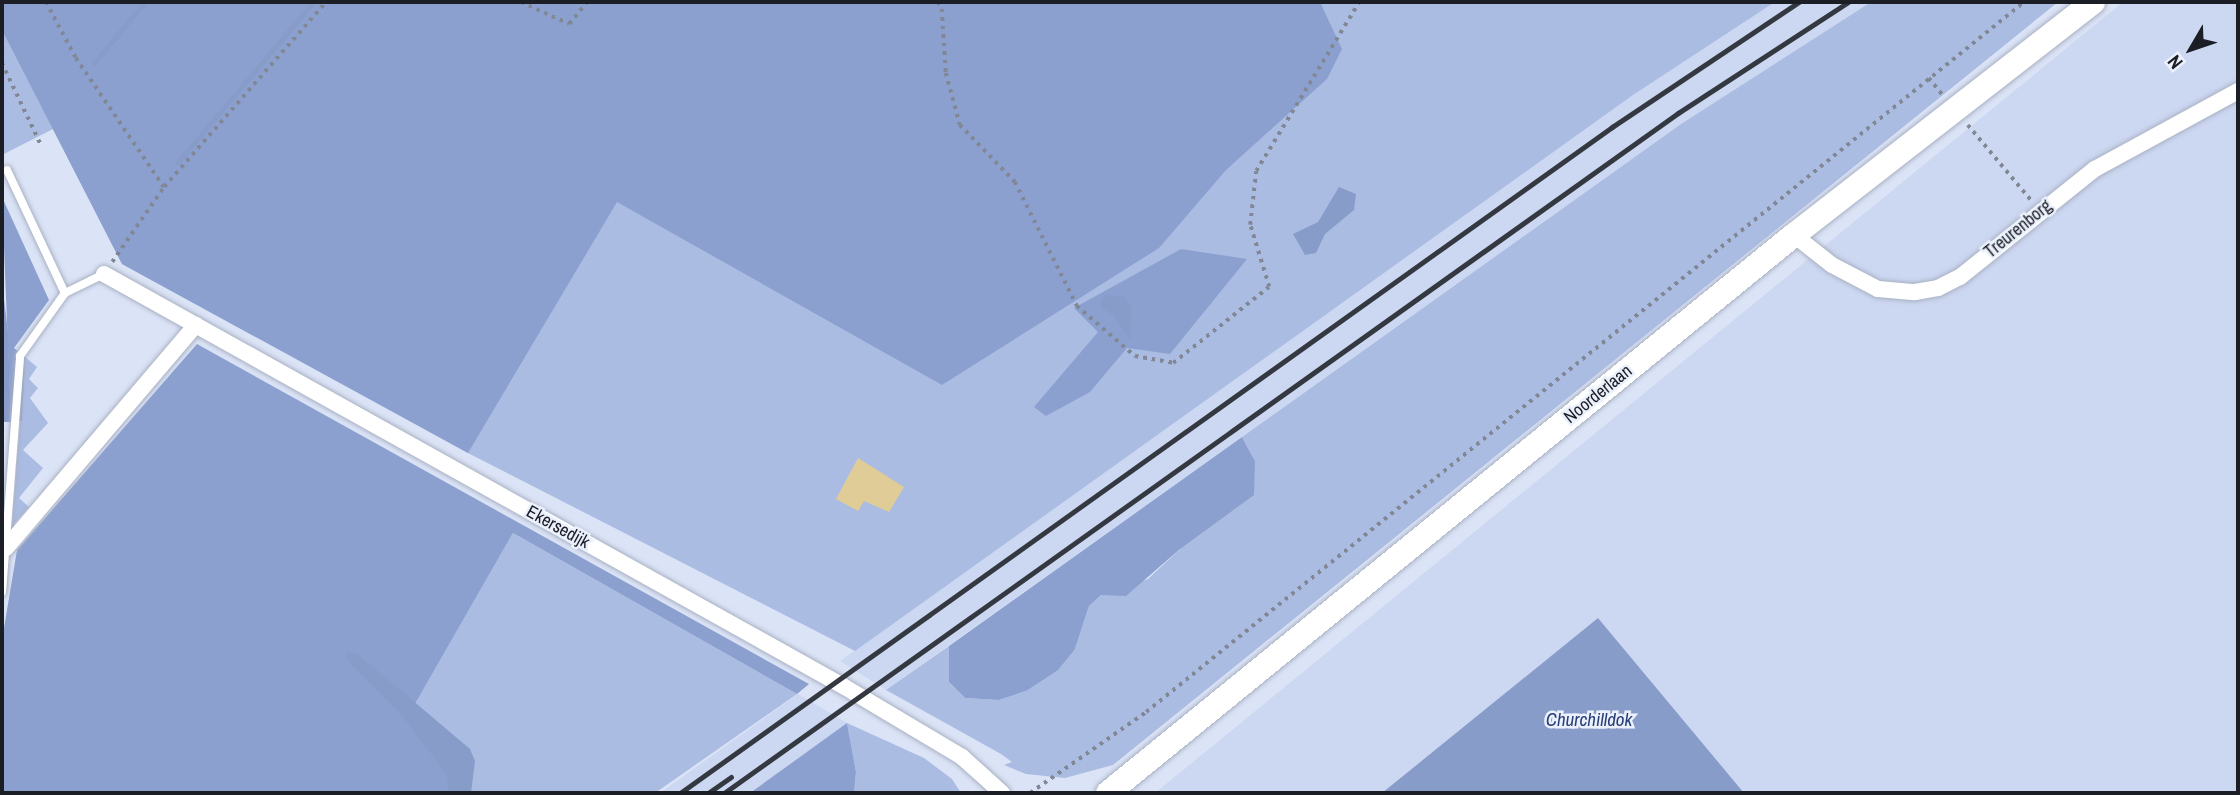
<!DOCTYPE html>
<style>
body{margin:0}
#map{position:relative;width:2240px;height:795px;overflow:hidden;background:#dbe3f6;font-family:"Archivo Narrow",sans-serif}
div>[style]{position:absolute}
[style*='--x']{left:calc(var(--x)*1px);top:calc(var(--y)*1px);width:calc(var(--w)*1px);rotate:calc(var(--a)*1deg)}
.built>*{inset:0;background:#ccd7f1}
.green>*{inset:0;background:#abbce3}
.forest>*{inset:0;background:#8ba0cf}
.water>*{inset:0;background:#889cca}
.stream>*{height:5px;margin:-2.5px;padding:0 2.5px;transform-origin:2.5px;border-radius:2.5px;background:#889cca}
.building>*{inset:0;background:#e0cc97}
.path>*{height:3.5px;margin-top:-1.75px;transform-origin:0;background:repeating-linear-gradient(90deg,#818794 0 3.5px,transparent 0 8.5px)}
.roads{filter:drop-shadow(0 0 2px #a9b1c3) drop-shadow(0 0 2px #a9b1c3)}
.lane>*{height:8px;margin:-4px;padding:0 4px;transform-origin:4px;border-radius:4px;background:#fff}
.street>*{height:16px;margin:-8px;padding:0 8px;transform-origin:8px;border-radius:8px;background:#fff}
.primary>*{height:24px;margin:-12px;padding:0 12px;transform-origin:12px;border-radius:12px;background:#fff}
.rail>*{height:5px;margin:-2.5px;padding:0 2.5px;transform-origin:2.5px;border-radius:2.5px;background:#343840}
span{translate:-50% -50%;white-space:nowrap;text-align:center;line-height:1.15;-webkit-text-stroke:5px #ebf1fc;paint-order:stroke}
.street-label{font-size:18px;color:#1b1e25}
.water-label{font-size:19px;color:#283e77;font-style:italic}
.frame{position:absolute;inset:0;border:4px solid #1b1e25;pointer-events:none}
.north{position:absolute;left:2156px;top:14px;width:70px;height:70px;-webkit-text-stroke:5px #ebf1fc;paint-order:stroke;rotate:231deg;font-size:19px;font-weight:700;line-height:28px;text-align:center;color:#1b1e25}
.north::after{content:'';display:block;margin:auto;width:24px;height:32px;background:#1b1e25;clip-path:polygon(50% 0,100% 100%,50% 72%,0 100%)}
</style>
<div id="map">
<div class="built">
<i style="clip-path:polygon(1775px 2px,1871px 2px,1681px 124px,886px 690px,840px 661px,1633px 95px)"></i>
<i style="clip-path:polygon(2123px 2px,2238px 2px,2238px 793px,1744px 793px,1598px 618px,1382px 793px,1155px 793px)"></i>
<i style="clip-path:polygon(798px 694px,847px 723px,750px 793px,660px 793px)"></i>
</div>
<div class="green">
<i style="clip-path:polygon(2px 2px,1775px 2px,1633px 95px,855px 651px,468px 453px,122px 264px,53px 129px,2px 155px)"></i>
<i style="clip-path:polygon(1871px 2px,2058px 2px,1113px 765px,1065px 778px,1026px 774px,1004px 765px,1012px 762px,1001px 754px,886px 690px,949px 646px,949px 682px,965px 698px,999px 700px,1026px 691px,1075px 649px,1089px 606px,1101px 595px,1148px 579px,1180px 549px,1255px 461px,1242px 437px,1681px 124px)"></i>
<i style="clip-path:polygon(25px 357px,37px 367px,29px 379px,38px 388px,30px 398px,48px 423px,23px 450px,43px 468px,19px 498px,29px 507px,12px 526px)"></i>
<i style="clip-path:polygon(513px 533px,797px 694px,655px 793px,459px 793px,411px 711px)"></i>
<i style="clip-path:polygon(847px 723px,924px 758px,952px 779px,961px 793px,854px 793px,856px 772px)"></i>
</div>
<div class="forest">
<i style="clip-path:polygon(2px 2px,1320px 2px,1342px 49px,1327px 79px,1226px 170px,1159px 248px,942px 385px,617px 202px,468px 453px,122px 264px,2px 30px)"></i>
<i style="clip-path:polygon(2px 197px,49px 300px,14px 348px,25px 357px,22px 421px,11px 422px)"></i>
<i style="clip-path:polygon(1181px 249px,1247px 259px,1170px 354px,1127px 348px,1090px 392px,1046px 416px,1034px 407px,1098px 332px,1074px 308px)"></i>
<i style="clip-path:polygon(197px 344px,809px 684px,797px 694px,513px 533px,411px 711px,459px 793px,2px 793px,2px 640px,17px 550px)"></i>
<i style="clip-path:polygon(1242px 437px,1255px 461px,1254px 495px,1180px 549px,1126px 596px,1101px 595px,1089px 606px,1075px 649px,1058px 670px,1026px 691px,999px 700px,965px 698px,949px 682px,949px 646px)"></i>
<i style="clip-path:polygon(847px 723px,856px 772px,854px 793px,750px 793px)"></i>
</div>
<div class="water">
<i style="clip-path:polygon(1339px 187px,1356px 194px,1354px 210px,1325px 234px,1316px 253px,1305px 255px,1293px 234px,1318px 222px)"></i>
<i style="clip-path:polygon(2px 283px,8px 332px,11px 422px,2px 422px)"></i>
<i style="clip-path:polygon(1108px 295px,1125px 297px,1131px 306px,1130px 339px,1113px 315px,1101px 308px,1101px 300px)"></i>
<i style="clip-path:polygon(1598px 618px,1744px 793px,1382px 793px)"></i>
<i style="clip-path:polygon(347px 651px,359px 655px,470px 749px,475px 761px,471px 793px,448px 793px,447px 775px,400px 713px,346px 659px)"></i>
</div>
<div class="stream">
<i style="--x:94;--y:63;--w:80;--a:-50.1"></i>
<i style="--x:178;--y:162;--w:209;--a:-49.8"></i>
</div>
<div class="building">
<i style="clip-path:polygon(858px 458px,904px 487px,889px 512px,864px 501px,858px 511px,836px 499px)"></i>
</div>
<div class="path">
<i style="--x:46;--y:2;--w:64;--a:61.8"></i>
<i style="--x:76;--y:58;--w:156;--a:55.7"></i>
<i style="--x:521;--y:2;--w:53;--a:24.6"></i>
<i style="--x:569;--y:24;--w:28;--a:-51"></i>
<i style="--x:938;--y:2;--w:8;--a:60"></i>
<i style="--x:942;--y:9;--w:64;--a:86.4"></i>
<i style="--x:946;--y:73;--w:54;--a:74.9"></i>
<i style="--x:960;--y:125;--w:79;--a:46"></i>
<i style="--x:1015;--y:182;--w:139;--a:63.4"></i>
<i style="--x:1077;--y:306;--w:77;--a:40.8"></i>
<i style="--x:1135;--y:356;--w:39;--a:10"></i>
<i style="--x:1173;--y:363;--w:122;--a:-38.4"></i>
<i style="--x:1269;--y:287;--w:65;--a:-107"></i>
<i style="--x:1250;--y:225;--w:54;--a:-83.7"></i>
<i style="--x:1256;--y:171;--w:198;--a:-58.6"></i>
<i style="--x:2;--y:63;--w:93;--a:64.5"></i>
<i style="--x:1929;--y:78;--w:22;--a:51"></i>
<i style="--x:1968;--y:125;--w:98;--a:50"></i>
<i style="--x:112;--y:262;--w:91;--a:-55.3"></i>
<i style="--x:164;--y:187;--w:246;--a:-48.8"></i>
<i style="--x:1030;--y:793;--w:141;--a:-34.9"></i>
<i style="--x:1146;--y:712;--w:1129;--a:-38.96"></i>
</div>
<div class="roads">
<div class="lane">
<i style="--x:7;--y:170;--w:136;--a:64.8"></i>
<i style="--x:2;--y:592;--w:237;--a:-85.6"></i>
<i style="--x:20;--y:356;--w:77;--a:-54.5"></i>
<i style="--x:65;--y:293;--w:43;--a:-26"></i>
</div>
<div class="street">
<i style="--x:1794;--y:235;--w:48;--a:38.3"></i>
<i style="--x:1832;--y:265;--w:52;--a:27.6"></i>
<i style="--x:1878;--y:289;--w:37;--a:5"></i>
<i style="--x:1915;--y:292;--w:23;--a:-10"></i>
<i style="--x:1938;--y:288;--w:25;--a:-27"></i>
<i style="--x:1960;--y:277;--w:173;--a:-38.7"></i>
<i style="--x:2095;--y:169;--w:163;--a:-28.6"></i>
<i style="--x:104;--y:274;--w:846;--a:29.14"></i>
<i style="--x:843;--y:686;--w:139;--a:30.8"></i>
<i style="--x:962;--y:757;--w:54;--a:42"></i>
<i style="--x:6;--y:548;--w:293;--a:-49.6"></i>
</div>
<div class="primary">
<i style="--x:1108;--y:793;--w:884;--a:-39.13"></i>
<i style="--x:1794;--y:235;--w:379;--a:-37.9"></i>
</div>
</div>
<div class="rail">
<i style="--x:680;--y:793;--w:1146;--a:-35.55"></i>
<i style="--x:1612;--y:127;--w:225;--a:-33.8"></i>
<i style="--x:708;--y:793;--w:28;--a:-35"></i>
<i style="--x:724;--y:793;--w:1172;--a:-35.48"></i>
<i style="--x:1678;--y:113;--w:203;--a:-33.1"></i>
</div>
<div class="street-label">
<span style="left:2018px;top:229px;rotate:-39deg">Treurenborg</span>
<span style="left:1598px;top:394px;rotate:-39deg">Noorderlaan</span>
<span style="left:558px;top:527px;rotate:29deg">Ekersedijk</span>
</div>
<div class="water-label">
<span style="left:1589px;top:720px">Churchilldok</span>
</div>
<div class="frame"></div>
<div class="north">N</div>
</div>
